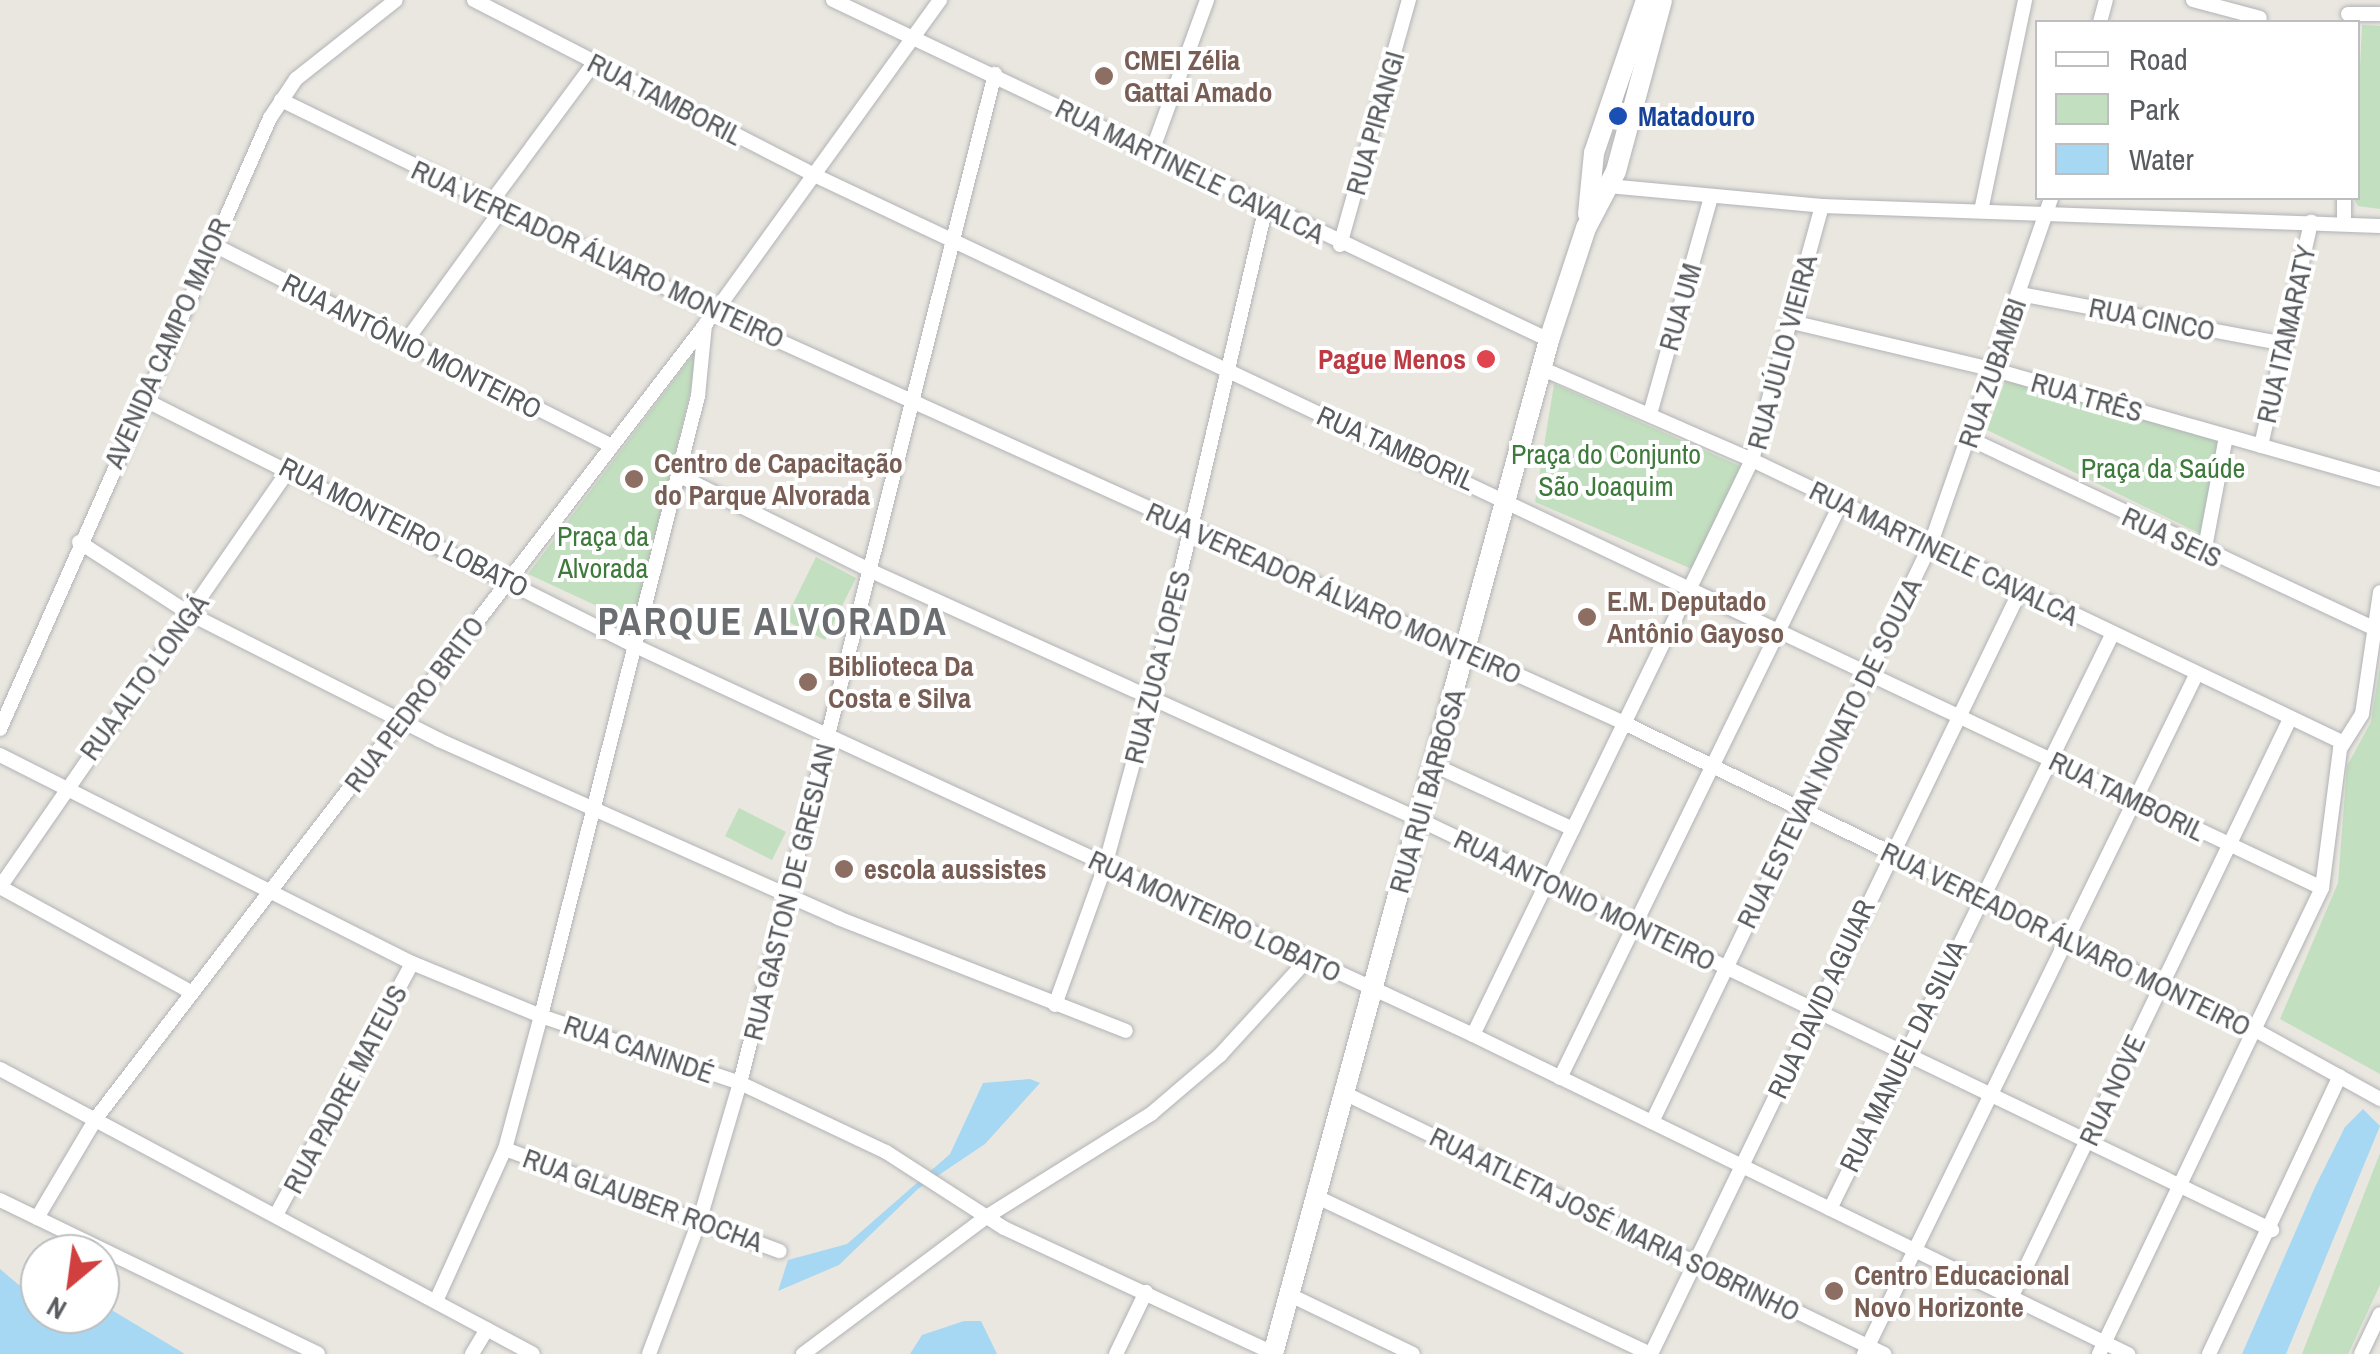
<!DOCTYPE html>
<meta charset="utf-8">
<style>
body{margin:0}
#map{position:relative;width:2380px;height:1354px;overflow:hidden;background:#eae7e0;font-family:"Archivo Narrow",sans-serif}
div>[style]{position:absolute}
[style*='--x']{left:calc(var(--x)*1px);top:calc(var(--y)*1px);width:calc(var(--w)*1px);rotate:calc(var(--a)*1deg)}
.green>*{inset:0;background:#c2dfbf}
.water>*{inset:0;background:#a7d8f3}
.roads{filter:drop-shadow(0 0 2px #b1b3b6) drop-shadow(0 0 2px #b1b3b6)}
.street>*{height:14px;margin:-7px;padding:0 7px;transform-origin:7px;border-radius:7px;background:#fff}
.secondary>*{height:20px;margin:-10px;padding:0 10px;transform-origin:10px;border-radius:10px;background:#fff}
.dots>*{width:28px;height:28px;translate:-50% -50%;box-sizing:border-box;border:5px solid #fff;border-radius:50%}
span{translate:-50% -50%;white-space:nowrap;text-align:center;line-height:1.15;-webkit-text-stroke:8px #fff;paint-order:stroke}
.education-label{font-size:28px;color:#785e54;font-weight:700}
.left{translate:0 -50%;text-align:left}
.street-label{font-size:28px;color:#595c5f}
.transit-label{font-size:28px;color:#164399;font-weight:700}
.health-label{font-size:28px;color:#be3a42;font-weight:700}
.right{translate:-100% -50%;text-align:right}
.park-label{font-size:28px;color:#3f7a3d}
.district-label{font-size:38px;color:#6a6e71;font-weight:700;letter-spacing:2.5px}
.legend{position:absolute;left:2035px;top:20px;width:325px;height:180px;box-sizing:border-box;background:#fff;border:2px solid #bdbebf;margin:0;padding:12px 18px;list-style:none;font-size:30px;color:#595c5f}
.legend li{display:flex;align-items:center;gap:20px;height:50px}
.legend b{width:50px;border:2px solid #bdbebf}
.north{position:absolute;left:20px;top:1234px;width:100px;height:100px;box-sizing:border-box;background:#fff;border:2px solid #bdbebf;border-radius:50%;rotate:209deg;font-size:28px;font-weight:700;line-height:40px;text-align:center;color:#595c5f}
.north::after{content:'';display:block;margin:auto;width:35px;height:45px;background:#d23f3f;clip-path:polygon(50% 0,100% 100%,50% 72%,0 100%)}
</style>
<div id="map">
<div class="green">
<i style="clip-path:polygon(2362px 25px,2380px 26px,2380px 209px,2358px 206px,2354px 199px)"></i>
<i style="clip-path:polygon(702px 343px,634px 623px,528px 574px)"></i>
<i style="clip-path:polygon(2006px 378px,2221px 441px,2201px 534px,1987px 430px)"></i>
<i style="clip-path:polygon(1554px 384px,1742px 467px,1692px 569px,1535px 502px)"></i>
<i style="clip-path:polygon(816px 557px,856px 578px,825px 640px,785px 620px)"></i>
<i style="clip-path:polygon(2380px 665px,2380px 1074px,2280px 1019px,2338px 883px,2347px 766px,2371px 722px)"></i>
<i style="clip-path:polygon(739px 808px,786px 832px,772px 860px,725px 836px)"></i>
<i style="clip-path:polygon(2380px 1153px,2380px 1285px,2348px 1354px,2302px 1354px)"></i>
</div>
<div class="water">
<i style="clip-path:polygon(1030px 1079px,1040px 1083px,985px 1144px,918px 1189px,839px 1265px,778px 1291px,788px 1260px,847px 1244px,950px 1154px,983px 1083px)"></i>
<i style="clip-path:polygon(2363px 1109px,2380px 1126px,2286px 1354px,2242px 1354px,2315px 1187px,2345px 1127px)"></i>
<i style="clip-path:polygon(0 1269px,19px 1285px,40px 1281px,40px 1314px,100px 1314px,100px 1303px,185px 1354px,0 1354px)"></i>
<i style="clip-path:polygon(964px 1321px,981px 1321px,997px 1354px,910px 1354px,922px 1335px)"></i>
</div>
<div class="roads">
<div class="street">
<i style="--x:474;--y:0;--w:380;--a:27.2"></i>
<i style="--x:812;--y:174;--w:1670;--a:25.31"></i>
<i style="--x:833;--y:0;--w:793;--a:25.4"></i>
<i style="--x:2193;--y:0;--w:69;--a:15"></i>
<i style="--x:2348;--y:14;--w:32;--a:0"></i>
<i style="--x:2100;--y:22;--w:23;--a:-75"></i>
<i style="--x:281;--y:100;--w:483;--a:26"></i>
<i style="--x:715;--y:312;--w:1000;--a:24.33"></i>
<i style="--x:1626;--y:724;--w:702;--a:25.94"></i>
<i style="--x:2257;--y:1031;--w:141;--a:28.9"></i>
<i style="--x:1151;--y:154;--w:164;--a:-70"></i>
<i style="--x:1608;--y:186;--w:215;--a:5.3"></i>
<i style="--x:1822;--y:206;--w:558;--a:2.05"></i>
<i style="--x:489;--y:205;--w:177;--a:-53.5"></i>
<i style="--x:1981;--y:211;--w:216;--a:-78.2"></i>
<i style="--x:2344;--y:224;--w:26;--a:-90"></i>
<i style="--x:212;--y:244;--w:448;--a:26.8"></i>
<i style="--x:1340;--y:245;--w:255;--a:-74.3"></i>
<i style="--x:2020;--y:294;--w:269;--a:10.7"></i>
<i style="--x:1792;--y:322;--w:209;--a:13.3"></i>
<i style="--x:1995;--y:370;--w:400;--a:15.9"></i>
<i style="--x:404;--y:344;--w:163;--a:-54"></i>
<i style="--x:1543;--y:369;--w:228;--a:23.5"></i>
<i style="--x:1752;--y:460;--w:654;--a:25.55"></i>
<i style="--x:141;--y:398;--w:551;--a:26.66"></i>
<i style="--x:633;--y:645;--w:926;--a:24.9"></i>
<i style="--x:1473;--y:1035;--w:729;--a:25.97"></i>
<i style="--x:1650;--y:414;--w:222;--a:-74.3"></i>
<i style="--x:1970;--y:439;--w:448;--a:25.1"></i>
<i style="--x:2261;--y:446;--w:230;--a:-77.4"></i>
<i style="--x:678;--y:475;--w:216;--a:26.4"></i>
<i style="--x:871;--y:571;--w:601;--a:24.39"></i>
<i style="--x:1418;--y:819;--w:948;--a:25.7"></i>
<i style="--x:79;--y:542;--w:132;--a:33"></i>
<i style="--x:190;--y:614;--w:279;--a:26.8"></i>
<i style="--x:439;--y:740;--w:437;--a:24"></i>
<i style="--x:838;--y:918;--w:309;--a:21.4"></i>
<i style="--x:2204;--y:553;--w:118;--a:-79.3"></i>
<i style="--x:0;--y:729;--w:668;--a:-66.16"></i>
<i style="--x:270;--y:118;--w:47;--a:-56.3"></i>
<i style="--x:296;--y:79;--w:127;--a:-38.3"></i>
<i style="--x:0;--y:755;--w:462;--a:26.8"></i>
<i style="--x:412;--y:963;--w:139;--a:22.3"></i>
<i style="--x:541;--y:1016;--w:210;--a:18.6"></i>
<i style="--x:740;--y:1083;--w:161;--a:25.3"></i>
<i style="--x:886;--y:1152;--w:140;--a:32.8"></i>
<i style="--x:1004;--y:1228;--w:297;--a:24.9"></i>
<i style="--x:1434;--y:765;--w:153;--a:24.7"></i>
<i style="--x:0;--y:887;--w:510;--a:-55.31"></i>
<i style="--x:0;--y:887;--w:218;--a:28.8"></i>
<i style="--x:1055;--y:1005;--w:148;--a:-70.2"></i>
<i style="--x:1105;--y:866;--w:178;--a:-74.7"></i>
<i style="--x:1152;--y:694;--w:500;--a:-76.83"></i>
<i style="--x:1473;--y:1035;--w:639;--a:-64.12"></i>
<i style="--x:1752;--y:460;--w:263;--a:-74.6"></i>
<i style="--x:0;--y:1069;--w:604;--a:28.13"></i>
<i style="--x:1560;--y:1078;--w:640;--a:-63.96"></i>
<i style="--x:1346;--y:1094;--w:598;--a:25.79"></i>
<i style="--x:1652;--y:1122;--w:640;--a:-64.24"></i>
<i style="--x:1930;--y:546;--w:368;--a:-70.8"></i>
<i style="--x:505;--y:1149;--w:293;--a:20.4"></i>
<i style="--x:1319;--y:1198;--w:366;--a:25.2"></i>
<i style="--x:0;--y:1200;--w:353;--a:25.8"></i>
<i style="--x:1830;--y:1209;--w:640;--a:-63.84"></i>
<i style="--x:276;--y:1215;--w:286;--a:-61.6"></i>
<i style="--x:37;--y:1218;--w:117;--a:-59.3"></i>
<i style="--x:97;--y:1117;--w:1015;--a:-52.49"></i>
<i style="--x:715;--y:312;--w:385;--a:-54.2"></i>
<i style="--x:1290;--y:1295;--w:136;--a:25.6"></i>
<i style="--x:2012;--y:1296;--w:638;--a:-64.28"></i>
<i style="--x:436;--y:1301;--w:167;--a:-65.6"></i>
<i style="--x:505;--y:1149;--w:138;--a:-74.9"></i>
<i style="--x:541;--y:1016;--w:640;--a:-75.79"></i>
<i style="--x:698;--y:396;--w:72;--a:-84.4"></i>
<i style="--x:472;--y:1354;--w:29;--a:-59"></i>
<i style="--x:649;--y:1354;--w:141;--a:-69.3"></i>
<i style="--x:699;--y:1222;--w:145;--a:-73.6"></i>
<i style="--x:740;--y:1083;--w:1041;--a:-75.82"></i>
<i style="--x:803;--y:1354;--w:229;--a:-36.8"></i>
<i style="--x:986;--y:1217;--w:195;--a:-32"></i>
<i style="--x:1151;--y:1114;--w:91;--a:-40.5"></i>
<i style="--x:1220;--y:1055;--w:130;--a:-47.5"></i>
<i style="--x:1116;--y:1354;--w:69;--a:-64.2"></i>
<i style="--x:1651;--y:1354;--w:848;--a:-64.19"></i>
<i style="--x:1864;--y:1354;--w:756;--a:-63.94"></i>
<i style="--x:2099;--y:1354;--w:517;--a:-64.43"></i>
<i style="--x:2322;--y:888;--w:140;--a:-82.6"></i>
<i style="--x:2340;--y:749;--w:41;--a:-57.8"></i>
<i style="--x:2362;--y:714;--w:123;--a:-81.6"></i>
<i style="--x:2209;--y:1354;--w:307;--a:-64.8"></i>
<i style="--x:2361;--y:1354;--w:44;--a:-64.6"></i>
</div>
<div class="secondary">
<i style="--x:1588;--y:214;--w:61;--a:-84.4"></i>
<i style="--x:1594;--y:153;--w:162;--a:-71.2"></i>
<i style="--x:1273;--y:1354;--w:1051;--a:-74.77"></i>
<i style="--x:1549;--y:340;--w:118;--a:-71.7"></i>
<i style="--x:1586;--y:228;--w:64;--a:-62.2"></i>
<i style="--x:1616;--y:171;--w:177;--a:-74.9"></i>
</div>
</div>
<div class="dots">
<i style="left:1104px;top:76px;background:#8d6e63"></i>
<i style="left:1618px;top:116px;background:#1a4fb4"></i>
<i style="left:1486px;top:359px;background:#e0444e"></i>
<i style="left:634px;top:479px;background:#8d6e63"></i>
<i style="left:1587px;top:617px;background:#8d6e63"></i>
<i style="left:808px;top:682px;background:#8d6e63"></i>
<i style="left:844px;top:869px;background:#8d6e63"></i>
<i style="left:1834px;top:1291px;background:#8d6e63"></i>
</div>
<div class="education-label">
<span class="left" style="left:1124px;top:76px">CMEI Zélia<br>Gattai Amado</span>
<span class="left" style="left:654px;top:479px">Centro de Capacitação<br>do Parque Alvorada</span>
<span class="left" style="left:1607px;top:617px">E.M. Deputado<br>Antônio Gayoso</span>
<span class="left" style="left:828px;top:682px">Biblioteca Da<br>Costa e Silva</span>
<span class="left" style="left:864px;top:869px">escola aussistes</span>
<span class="left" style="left:1854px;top:1291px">Centro Educacional<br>Novo Horizonte</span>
</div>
<div class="street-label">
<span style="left:665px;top:99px;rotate:27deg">RUA TAMBORIL</span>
<span style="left:1375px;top:123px;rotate:-74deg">RUA PIRANGI</span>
<span style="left:1190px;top:171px;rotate:26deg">RUA MARTINELE CAVALCA</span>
<span style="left:598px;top:254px;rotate:25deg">RUA VEREADOR ÁLVARO MONTEIRO</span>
<span style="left:1680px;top:307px;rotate:-74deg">RUA UM</span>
<span style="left:2152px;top:319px;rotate:11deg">RUA CINCO</span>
<span style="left:2286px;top:334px;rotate:-77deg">RUA ITAMARATY</span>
<span style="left:167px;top:343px;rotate:-66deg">AVENIDA CAMPO MAIOR</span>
<span style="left:412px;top:346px;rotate:27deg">RUA ANTÔNIO MONTEIRO</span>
<span style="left:1782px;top:352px;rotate:-75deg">RUA JÚLIO VIEIRA</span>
<span style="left:1992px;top:373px;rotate:-71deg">RUA ZUBAMBI</span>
<span style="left:2087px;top:397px;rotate:16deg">RUA TRÊS</span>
<span style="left:1396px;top:448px;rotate:24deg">RUA TAMBORIL</span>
<span style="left:404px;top:527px;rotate:27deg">RUA MONTEIRO LOBATO</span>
<span style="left:2172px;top:537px;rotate:25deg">RUA SEIS</span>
<span style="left:1944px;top:553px;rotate:26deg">RUA MARTINELE CAVALCA</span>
<span style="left:1334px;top:593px;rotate:24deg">RUA VEREADOR ÁLVARO MONTEIRO</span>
<span style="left:1157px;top:667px;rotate:-76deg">RUA ZUCA LOPES</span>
<span style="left:144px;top:677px;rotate:-54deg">RUA ALTO LONGÁ</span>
<span style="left:414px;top:704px;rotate:-53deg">RUA PEDRO BRITO</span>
<span style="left:1829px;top:753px;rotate:-64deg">RUA ESTEVAN NONATO DE SOUZA</span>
<span style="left:1427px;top:791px;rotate:-74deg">RUA RUI BARBOSA</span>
<span style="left:2127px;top:796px;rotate:26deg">RUA TAMBORIL</span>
<span style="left:789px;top:892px;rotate:-76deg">RUA GASTON DE GRESLAN</span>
<span style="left:1585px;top:900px;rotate:26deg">RUA ANTONIO MONTEIRO</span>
<span style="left:1215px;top:916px;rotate:25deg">RUA MONTEIRO LOBATO</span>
<span style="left:2066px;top:939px;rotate:26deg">RUA VEREADOR ÁLVARO MONTEIRO</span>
<span style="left:1821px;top:999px;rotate:-65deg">RUA DAVID AGUIAR</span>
<span style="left:639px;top:1049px;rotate:19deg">RUA CANINDÉ</span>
<span style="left:1903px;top:1056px;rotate:-64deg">RUA MANUEL DA SILVA</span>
<span style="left:345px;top:1089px;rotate:-62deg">RUA PADRE MATEUS</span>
<span style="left:2112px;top:1090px;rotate:-65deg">RUA NOVE</span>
<span style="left:643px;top:1200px;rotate:20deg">RUA GLAUBER ROCHA</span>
<span style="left:1615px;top:1224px;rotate:26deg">RUA ATLETA JOSÉ MARIA SOBRINHO</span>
</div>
<div class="transit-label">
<span class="left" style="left:1638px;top:116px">Matadouro</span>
</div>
<div class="health-label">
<span class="right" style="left:1466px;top:359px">Pague Menos</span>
</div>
<div class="park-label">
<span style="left:1606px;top:470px">Praça do Conjunto<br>São Joaquim</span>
<span style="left:2163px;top:468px">Praça da Saúde</span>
<span style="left:603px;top:552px">Praça da<br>Alvorada</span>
</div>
<div class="district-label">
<span style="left:773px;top:622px">PARQUE ALVORADA</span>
</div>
<ul class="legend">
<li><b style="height:12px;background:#fff"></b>Road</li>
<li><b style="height:28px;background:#c2dfbf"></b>Park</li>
<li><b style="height:28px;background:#a7d8f3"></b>Water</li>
</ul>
<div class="north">N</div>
</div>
